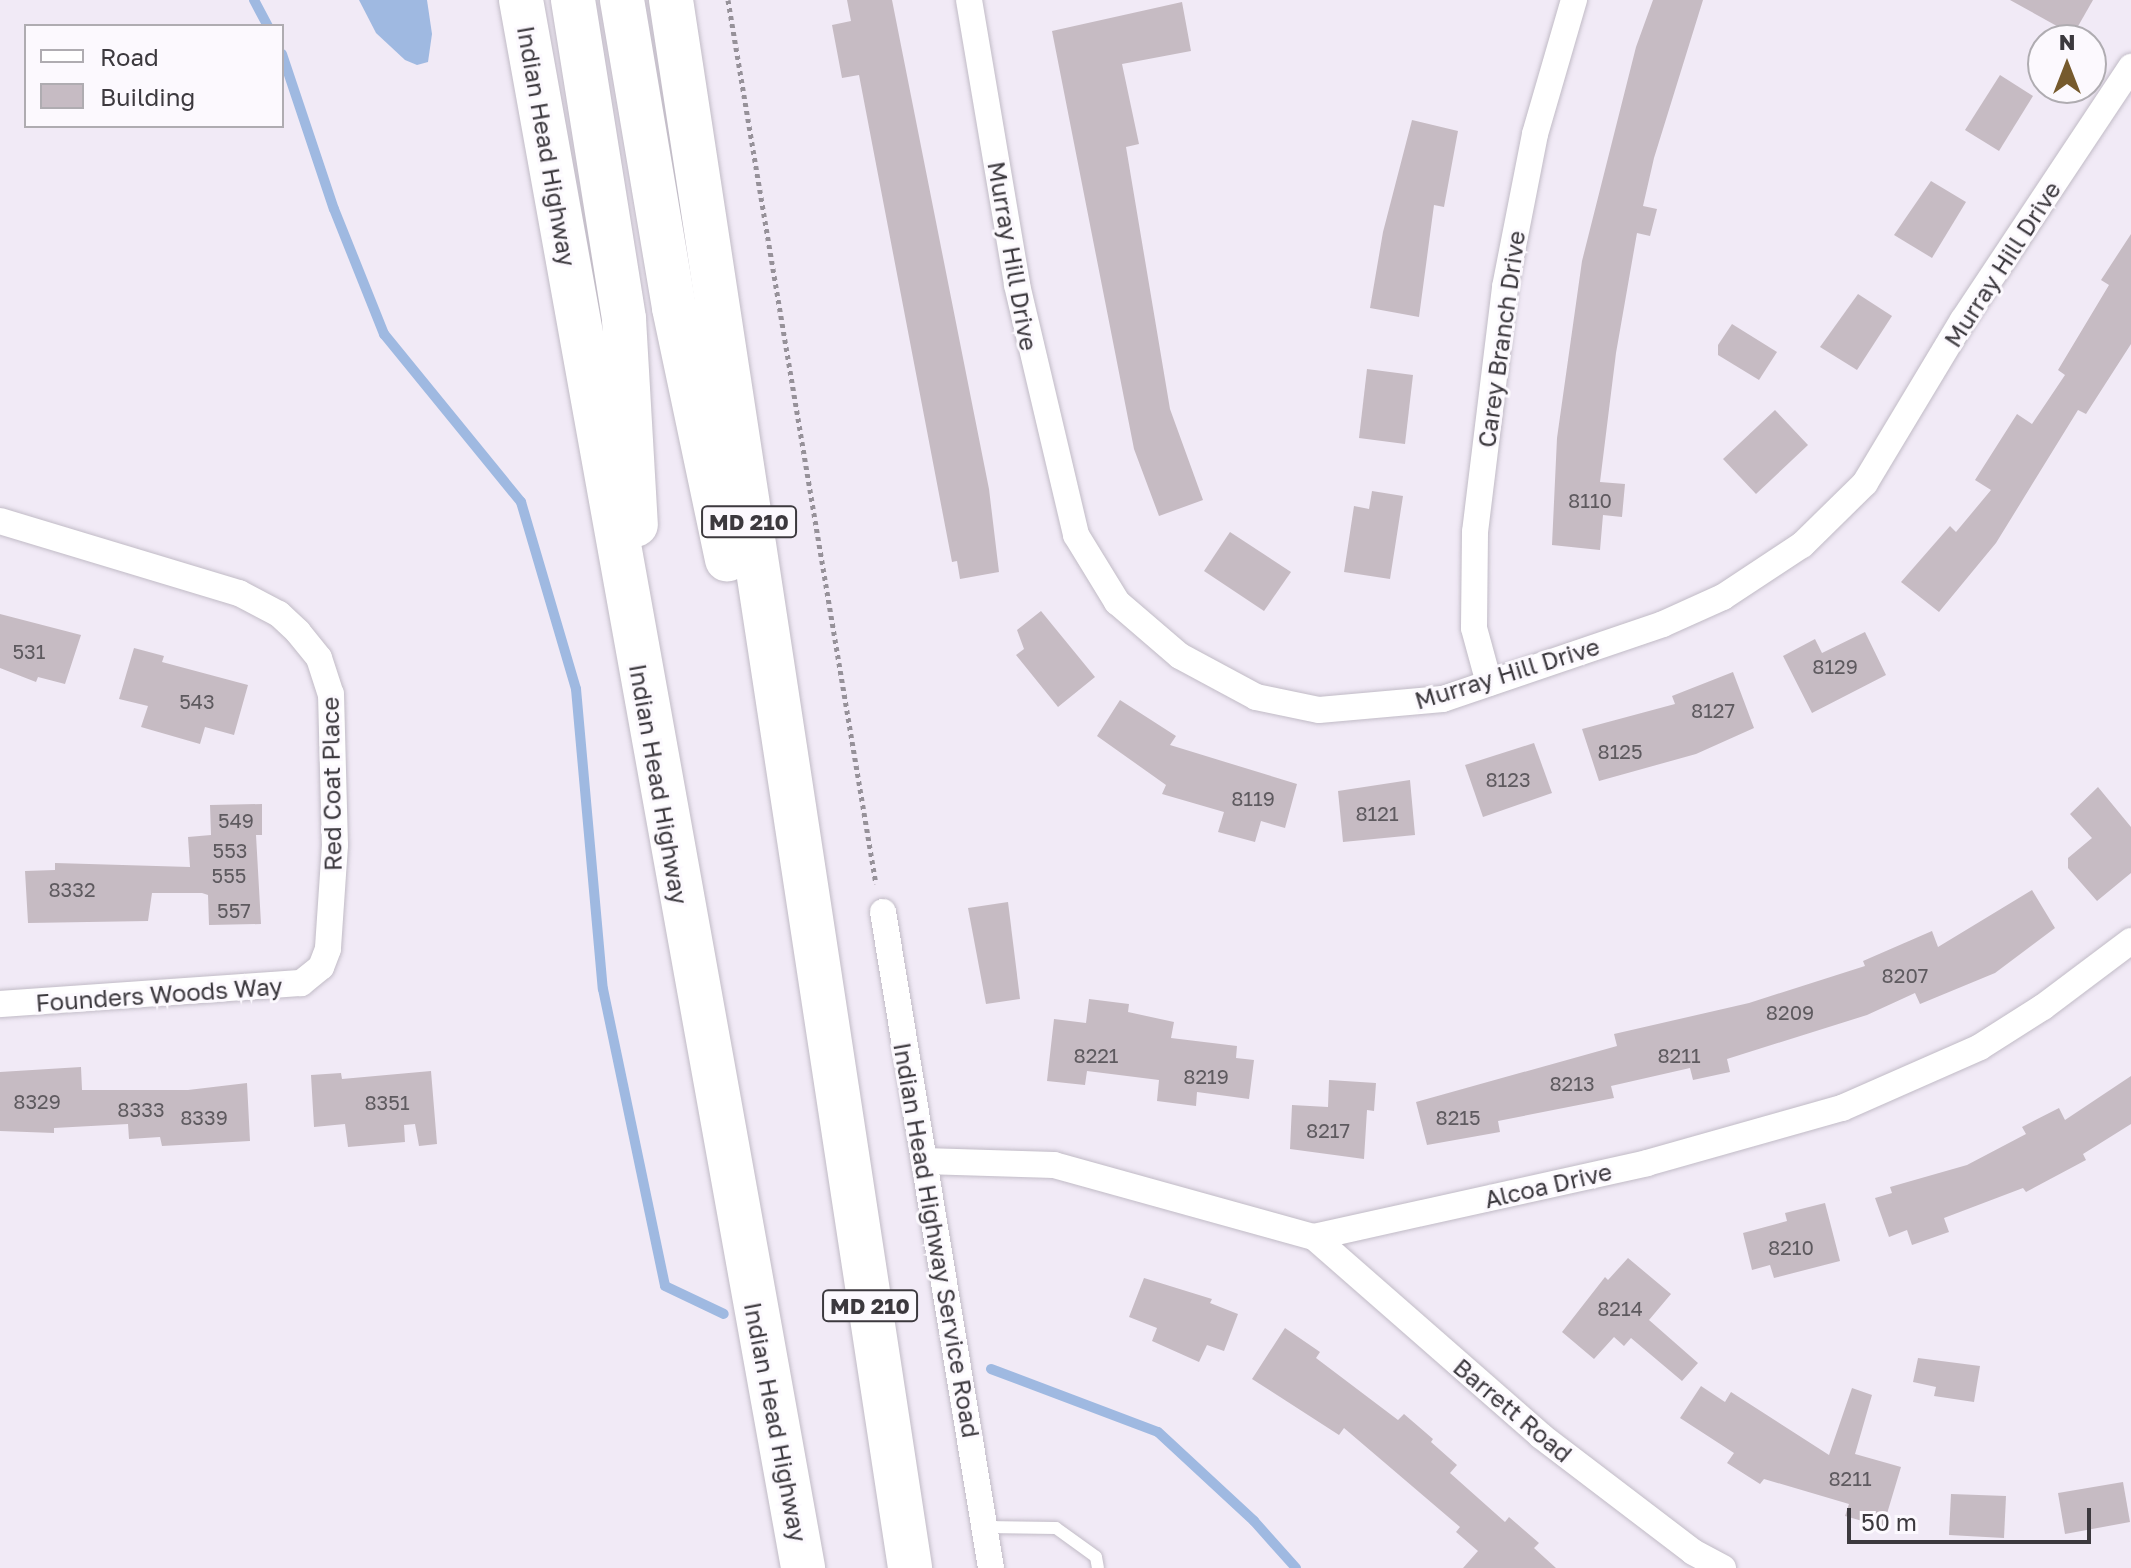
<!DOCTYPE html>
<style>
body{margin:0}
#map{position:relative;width:2131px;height:1568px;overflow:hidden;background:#f1eaf6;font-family:"Golos Text",sans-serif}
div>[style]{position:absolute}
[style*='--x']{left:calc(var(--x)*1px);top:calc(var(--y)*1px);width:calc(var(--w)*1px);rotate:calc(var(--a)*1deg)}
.water>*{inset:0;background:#9fb9e1}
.stream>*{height:10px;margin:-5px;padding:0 5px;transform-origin:5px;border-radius:5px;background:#9fb9e1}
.building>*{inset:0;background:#c6bbc3}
.path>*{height:5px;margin-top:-2.5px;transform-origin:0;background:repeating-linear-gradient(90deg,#969199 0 4px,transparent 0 8px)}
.roads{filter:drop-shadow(0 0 2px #c1bbc6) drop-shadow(0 0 2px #c1bbc6)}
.lane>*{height:12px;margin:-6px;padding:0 6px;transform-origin:6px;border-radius:6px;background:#fff}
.street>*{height:26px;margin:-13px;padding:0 13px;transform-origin:13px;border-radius:13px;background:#fff}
.highway>*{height:44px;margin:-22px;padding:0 22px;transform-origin:22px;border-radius:22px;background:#fff}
span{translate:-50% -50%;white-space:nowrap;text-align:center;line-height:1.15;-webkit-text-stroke:6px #fcf9fe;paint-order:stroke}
.number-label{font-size:20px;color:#5e5a5f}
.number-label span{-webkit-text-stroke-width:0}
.shield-label span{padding:2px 6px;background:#fcf9fe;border:2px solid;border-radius:6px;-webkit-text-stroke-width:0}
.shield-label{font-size:22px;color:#3c393e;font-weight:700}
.street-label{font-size:24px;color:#3c393e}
.legend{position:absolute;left:24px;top:24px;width:260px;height:104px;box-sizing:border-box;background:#fcf9fe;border:2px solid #afacb1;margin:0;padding:10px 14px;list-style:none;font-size:24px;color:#3c393e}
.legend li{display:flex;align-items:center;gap:16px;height:40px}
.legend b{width:40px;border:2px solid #afacb1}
.north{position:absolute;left:2027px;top:24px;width:80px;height:80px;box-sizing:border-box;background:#fcf9fe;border:2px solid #afacb1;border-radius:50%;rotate:0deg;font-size:22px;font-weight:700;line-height:32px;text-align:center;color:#3c393e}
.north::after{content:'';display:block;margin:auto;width:28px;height:36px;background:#765a2d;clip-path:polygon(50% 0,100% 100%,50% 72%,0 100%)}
.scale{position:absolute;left:1847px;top:1508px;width:244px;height:36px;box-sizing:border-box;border:4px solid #3c393e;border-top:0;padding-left:10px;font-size:24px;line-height:28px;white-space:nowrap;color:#3c393e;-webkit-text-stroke:6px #fcf9fe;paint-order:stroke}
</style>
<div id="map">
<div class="water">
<i style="clip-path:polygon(359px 0,427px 0,432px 34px,428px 62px,417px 65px,405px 60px,376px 33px)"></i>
</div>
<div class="stream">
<i style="--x:254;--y:0;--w:30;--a:62"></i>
<i style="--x:282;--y:54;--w:163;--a:71.5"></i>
<i style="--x:334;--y:209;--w:135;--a:68.2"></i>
<i style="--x:384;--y:334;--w:217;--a:50.8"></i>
<i style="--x:521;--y:502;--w:195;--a:73.6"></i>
<i style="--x:576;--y:689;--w:301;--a:84.9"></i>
<i style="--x:603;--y:989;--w:303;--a:78.2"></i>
<i style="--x:665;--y:1286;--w:65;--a:25.4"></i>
<i style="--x:991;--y:1369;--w:178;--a:20.7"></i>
<i style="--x:1158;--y:1432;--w:131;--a:42.8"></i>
<i style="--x:1254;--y:1521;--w:63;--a:48.2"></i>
</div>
<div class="building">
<i style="clip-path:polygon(847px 0,892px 0,989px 489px,999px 572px,960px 579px,957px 561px,952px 562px,859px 75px,842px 78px,832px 25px,851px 21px)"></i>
<i style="clip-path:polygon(1653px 0,1703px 0,1654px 158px,1643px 206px,1657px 209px,1650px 236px,1637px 233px,1616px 353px,1600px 482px,1625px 484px,1622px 517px,1603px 515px,1600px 550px,1552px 545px,1557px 438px,1582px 261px,1636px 47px)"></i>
<i style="clip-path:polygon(2010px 0,2093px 0,2073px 35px)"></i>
<i style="clip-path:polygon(1182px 2px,1191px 51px,1122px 64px,1139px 144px,1126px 147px,1170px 409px,1203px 500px,1159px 516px,1134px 449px,1052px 31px)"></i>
<i style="clip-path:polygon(2000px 75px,2033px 96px,1999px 151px,1965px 130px)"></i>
<i style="clip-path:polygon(1412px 120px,1458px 131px,1444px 207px,1434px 205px,1419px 317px,1370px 308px,1383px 232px)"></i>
<i style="clip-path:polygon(1931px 181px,1966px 202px,1932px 258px,1894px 235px)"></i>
<i style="clip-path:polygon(2131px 234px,2131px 344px,2086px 414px,2078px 410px,1996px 543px,1939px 612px,1901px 582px,1950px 526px,1956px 532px,1991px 490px,1975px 480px,2017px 414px,2032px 424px,2065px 375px,2058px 370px,2109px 285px,2101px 280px)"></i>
<i style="clip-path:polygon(1858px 294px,1892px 316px,1857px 370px,1820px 347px)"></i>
<i style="clip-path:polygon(1732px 324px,1777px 352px,1759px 380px,1718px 355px,1718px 345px)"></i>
<i style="clip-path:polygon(1367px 369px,1413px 375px,1405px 444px,1359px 438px)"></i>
<i style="clip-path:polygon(1775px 410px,1808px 445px,1756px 494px,1723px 459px)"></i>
<i style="clip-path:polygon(1372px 491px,1403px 496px,1390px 579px,1344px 572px,1354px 506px,1369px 509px)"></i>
<i style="clip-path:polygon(1230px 532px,1291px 572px,1264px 611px,1204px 571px)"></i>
<i style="clip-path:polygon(1041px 611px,1095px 677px,1058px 707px,1016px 655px,1024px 649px,1017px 630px)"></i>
<i style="clip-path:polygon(0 614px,81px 635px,65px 684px,38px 677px,36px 682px,0 668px)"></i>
<i style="clip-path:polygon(1865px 632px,1886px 675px,1812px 713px,1783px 656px,1815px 639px,1822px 653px)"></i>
<i style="clip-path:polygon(134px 648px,164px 656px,162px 662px,248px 685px,234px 735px,205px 727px,200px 744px,141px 727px,148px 706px,119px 699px)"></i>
<i style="clip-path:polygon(1733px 672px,1754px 728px,1696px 754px,1599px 781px,1582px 729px,1675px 704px,1672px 696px)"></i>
<i style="clip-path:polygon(1120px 700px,1176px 736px,1170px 745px,1297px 784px,1285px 828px,1261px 821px,1255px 842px,1218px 832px,1224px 812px,1162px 794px,1166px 785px,1097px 736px)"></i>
<i style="clip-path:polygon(1534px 743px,1552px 793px,1483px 817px,1465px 765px)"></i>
<i style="clip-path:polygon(1410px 780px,1415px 835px,1343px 842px,1338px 791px)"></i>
<i style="clip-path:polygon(2098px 787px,2131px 827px,2131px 873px,2097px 901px,2068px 868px,2068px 858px,2092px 838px,2070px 814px)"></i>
<i style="clip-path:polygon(262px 804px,262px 835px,256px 835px,261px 924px,209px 925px,208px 895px,202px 893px,152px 893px,148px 921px,28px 923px,25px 871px,55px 870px,55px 863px,190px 867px,188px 837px,211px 835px,210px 805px)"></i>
<i style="clip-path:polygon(2032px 890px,2055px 928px,1995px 973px,1920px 1004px,1915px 993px,1867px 1015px,1727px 1059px,1730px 1072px,1693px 1080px,1690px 1068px,1611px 1086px,1614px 1098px,1498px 1121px,1500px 1132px,1427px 1145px,1416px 1102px,1617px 1046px,1614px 1034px,1749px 1003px,1865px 966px,1863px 961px,1932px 931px,1938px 947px)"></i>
<i style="clip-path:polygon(1008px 902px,1020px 999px,986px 1004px,968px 908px)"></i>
<i style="clip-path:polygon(1089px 999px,1129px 1004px,1128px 1012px,1174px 1022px,1171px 1038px,1237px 1046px,1236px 1058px,1254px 1060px,1249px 1099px,1197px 1092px,1196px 1106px,1157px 1101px,1159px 1080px,1087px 1071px,1085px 1085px,1047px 1081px,1054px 1019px,1086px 1023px)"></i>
<i style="clip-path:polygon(81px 1067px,82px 1090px,188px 1090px,247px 1083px,250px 1141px,162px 1146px,160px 1137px,129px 1139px,128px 1124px,54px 1128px,54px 1133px,0 1131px,0 1072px)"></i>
<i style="clip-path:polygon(431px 1071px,437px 1144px,419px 1146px,415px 1124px,404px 1125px,405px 1142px,348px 1147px,345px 1124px,314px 1127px,311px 1075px,341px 1073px,342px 1079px)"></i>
<i style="clip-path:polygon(2131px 1076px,2131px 1124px,2083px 1154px,2086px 1160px,2026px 1192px,2023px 1188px,1944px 1218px,1949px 1232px,1912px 1245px,1907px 1230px,1889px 1237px,1875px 1198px,1892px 1193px,1890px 1187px,1967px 1165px,2026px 1134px,2022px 1127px,2059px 1108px,2065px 1120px)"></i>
<i style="clip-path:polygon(1329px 1080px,1376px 1083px,1374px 1111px,1367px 1110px,1364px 1159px,1290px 1149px,1292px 1105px,1328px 1107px)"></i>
<i style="clip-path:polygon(1825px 1203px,1840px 1261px,1774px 1278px,1770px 1265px,1752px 1270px,1743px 1233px,1787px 1221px,1785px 1213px)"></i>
<i style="clip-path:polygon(1628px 1258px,1671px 1294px,1649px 1320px,1698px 1363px,1682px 1381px,1631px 1338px,1624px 1346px,1614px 1337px,1594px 1359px,1562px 1332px,1605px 1277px,1608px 1280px)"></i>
<i style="clip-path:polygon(1144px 1278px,1212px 1299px,1210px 1303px,1238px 1314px,1224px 1351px,1207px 1345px,1199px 1362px,1152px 1341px,1157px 1328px,1129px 1317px)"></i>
<i style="clip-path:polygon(1285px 1328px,1320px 1352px,1316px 1358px,1398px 1420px,1404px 1414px,1433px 1439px,1431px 1442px,1457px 1465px,1450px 1473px,1505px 1522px,1509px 1517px,1539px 1543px,1534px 1548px,1556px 1568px,1463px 1568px,1478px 1551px,1456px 1532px,1460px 1527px,1344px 1428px,1339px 1435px,1252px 1379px)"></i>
<i style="clip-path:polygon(1918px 1358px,1980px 1366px,1974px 1402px,1934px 1396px,1936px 1387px,1913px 1382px)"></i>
<i style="clip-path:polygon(1701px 1386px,1725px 1402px,1731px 1392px,1829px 1455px,1852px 1388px,1872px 1395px,1855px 1454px,1901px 1467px,1883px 1527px,1845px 1516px,1849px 1504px,1764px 1479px,1760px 1484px,1727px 1463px,1734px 1453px,1680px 1418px)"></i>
<i style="clip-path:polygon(2123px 1482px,2130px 1522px,2065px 1534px,2058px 1493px)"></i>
<i style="clip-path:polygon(1951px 1494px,2006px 1496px,2004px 1538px,1949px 1535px)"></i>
</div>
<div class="path">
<i style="--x:728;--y:0;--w:896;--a:80.5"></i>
</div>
<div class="roads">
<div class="lane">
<i style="--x:985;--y:1527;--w:71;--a:0.8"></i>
<i style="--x:1056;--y:1528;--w:49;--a:35.9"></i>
<i style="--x:1096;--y:1557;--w:11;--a:80"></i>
</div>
<div class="street">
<i style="--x:969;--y:0;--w:289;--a:80.4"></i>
<i style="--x:1017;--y:285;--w:257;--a:76.7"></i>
<i style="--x:1076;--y:535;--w:79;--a:58.5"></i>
<i style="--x:1117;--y:602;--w:83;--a:40.6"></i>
<i style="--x:1180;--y:656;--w:86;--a:28.3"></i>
<i style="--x:1256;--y:697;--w:64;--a:11.7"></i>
<i style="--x:1319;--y:710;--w:124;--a:-5.1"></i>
<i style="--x:1443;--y:699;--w:232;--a:-18.8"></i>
<i style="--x:1663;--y:624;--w:66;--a:-24.2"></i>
<i style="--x:1723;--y:597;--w:95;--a:-33.4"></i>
<i style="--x:1802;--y:545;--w:88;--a:-44.5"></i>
<i style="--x:1865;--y:483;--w:190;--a:-59"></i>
<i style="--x:1963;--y:320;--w:304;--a:-56.4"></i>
<i style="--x:0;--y:521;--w:250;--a:16.8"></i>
<i style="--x:239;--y:593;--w:45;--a:27.7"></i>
<i style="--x:279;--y:614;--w:26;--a:43"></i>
<i style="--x:298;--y:632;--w:33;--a:51"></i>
<i style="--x:319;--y:658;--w:38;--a:72"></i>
<i style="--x:331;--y:694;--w:151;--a:88.5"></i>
<i style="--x:335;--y:845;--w:104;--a:93.9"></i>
<i style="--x:328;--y:949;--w:19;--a:111"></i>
<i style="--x:321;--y:967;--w:26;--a:141"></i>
<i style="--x:301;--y:983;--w:302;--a:176"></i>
<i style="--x:1489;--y:683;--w:57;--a:-105.3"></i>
<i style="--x:1474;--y:628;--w:96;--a:-89.4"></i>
<i style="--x:1475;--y:532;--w:247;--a:-83"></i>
<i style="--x:1505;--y:287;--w:156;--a:-78.9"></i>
<i style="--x:1535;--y:134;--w:140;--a:-73.8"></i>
<i style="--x:883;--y:912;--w:665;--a:80.65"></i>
<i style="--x:924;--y:1161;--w:130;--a:1.8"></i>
<i style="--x:1054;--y:1165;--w:270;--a:15.5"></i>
<i style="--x:1314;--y:1237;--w:341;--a:-12.5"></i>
<i style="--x:1647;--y:1163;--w:203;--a:-15.8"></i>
<i style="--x:1842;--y:1108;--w:151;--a:-23.8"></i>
<i style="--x:1980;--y:1047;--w:75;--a:-32.4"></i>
<i style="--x:2043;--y:1007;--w:110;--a:-36.9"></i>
<i style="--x:1314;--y:1237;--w:302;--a:41.2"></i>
<i style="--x:1541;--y:1436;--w:191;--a:37.3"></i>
<i style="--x:1693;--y:1552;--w:34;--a:28"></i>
</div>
<div class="highway">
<i style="--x:521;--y:0;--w:1593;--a:79.8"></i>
<i style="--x:573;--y:0;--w:323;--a:80.9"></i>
<i style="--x:624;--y:319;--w:206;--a:86.7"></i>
<i style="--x:622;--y:0;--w:312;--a:80.4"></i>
<i style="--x:674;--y:308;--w:257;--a:78.1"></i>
<i style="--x:671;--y:0;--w:1586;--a:81.33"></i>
</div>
</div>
<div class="number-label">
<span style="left:1590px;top:500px">8110</span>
<span style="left:29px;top:651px">531</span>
<span style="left:1835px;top:666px">8129</span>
<span style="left:197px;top:701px">543</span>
<span style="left:1713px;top:710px">8127</span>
<span style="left:1620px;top:751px">8125</span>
<span style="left:1508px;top:779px">8123</span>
<span style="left:1253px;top:798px">8119</span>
<span style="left:1377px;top:813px">8121</span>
<span style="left:236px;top:820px">549</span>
<span style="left:230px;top:850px">553</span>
<span style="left:229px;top:875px">555</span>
<span style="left:72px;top:889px">8332</span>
<span style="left:234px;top:910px">557</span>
<span style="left:1905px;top:975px">8207</span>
<span style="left:1790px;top:1012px">8209</span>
<span style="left:1096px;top:1055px">8221</span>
<span style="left:1679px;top:1055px">8211</span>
<span style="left:1206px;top:1076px">8219</span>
<span style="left:1572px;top:1083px">8213</span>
<span style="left:37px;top:1101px">8329</span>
<span style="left:387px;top:1102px">8351</span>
<span style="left:141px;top:1109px">8333</span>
<span style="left:204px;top:1117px">8339</span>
<span style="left:1458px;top:1117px">8215</span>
<span style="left:1328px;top:1130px">8217</span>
<span style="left:1791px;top:1247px">8210</span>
<span style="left:1620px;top:1308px">8214</span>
<span style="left:1850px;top:1478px">8211</span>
</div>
<div class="shield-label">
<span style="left:749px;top:522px">MD 210</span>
<span style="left:870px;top:1306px">MD 210</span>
</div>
<div class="street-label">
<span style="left:547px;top:146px;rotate:80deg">Indian Head Highway</span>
<span style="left:1013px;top:256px;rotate:80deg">Murray Hill Drive</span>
<span style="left:2002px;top:264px;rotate:-57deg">Murray Hill Drive</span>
<span style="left:1501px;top:339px;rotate:-82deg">Carey Branch Drive</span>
<span style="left:1507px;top:673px;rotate:-17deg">Murray Hill Drive</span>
<span style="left:331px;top:784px;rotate:-91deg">Red Coat Place</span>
<span style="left:659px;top:784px;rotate:80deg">Indian Head Highway</span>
<span style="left:159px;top:994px;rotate:-4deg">Founders Woods Way</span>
<span style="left:1548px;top:1185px;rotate:-13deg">Alcoa Drive</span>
<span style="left:937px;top:1240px;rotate:80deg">Indian Head Highway Service Road</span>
<span style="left:1513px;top:1410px;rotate:40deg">Barrett Road</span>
<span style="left:776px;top:1422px;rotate:79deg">Indian Head Highway</span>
</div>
<ul class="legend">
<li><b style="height:10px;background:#fff"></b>Road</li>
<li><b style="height:22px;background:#c6bbc3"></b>Building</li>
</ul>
<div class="north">N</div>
<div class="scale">50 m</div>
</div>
